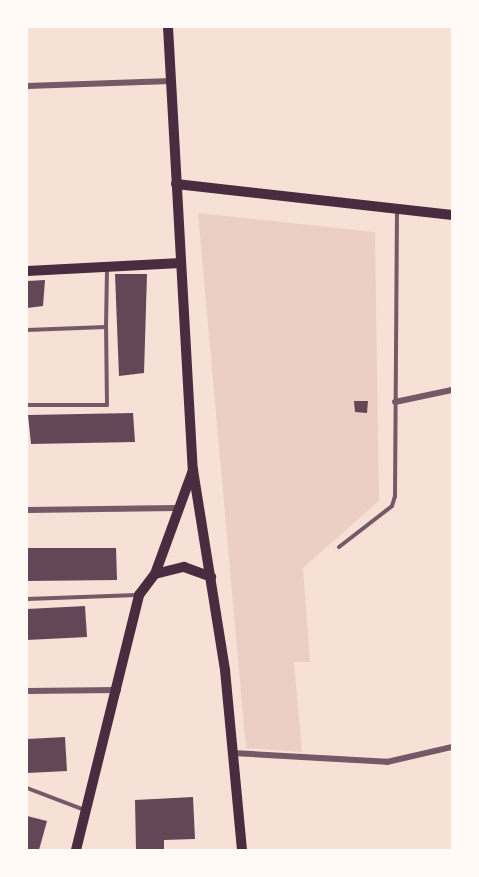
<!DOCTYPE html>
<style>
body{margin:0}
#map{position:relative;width:479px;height:877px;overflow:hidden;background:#f7e1d7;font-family:Rubik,sans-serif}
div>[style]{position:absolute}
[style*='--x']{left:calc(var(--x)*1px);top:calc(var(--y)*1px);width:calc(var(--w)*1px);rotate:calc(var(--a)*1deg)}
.green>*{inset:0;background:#ebcfc5}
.building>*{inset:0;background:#644757}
.service>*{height:4px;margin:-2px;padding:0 2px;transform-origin:2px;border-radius:2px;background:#755966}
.minor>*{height:6px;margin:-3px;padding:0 3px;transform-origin:3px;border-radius:3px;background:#755966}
.secondary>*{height:10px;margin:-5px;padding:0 5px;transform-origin:5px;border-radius:5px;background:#4a2c40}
span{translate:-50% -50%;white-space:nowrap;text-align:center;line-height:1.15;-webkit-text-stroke:4.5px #fffaf5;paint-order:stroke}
.frame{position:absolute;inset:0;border:28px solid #fffaf5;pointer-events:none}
</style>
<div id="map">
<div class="green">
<i style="clip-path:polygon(198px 213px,375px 232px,379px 501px,303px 568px,310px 662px,294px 662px,302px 752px,246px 748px)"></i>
</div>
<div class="building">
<i style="clip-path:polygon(115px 274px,147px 274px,144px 373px,119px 376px)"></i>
<i style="clip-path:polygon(45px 280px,43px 306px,27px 308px,27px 281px)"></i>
<i style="clip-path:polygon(354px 401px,368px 401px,367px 413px,355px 412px)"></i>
<i style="clip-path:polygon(133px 413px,135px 442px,31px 444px,28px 415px)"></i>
<i style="clip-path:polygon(27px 548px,116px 548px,117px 580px,27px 581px)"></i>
<i style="clip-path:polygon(85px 606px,87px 637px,27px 640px,27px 609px)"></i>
<i style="clip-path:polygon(65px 737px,67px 771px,27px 773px,27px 739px)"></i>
<i style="clip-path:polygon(193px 797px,195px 839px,164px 840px,164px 850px,136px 850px,135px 800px)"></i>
<i style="clip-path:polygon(27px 816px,47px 821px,39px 850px,27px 850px)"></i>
</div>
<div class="service">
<i style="--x:27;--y:330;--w:79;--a:-2.2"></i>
<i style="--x:106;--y:327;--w:59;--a:-89"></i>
<i style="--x:27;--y:405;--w:80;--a:0"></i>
<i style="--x:107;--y:405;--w:78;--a:-90.7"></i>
<i style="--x:339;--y:547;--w:67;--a:-37.7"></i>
<i style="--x:392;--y:506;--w:10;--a:-73"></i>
<i style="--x:395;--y:496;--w:285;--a:-89.6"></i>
<i style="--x:27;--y:599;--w:110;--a:-2.1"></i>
<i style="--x:27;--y:788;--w:62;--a:20.8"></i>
</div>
<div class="minor">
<i style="--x:27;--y:86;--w:144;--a:-2"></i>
<i style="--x:395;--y:402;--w:58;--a:-11.9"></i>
<i style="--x:27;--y:510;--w:150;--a:-0.8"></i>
<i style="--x:27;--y:691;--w:91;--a:-0.6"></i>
<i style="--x:233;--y:753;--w:154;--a:3.3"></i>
<i style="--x:387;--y:762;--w:67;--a:-13"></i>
</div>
<div class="secondary">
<i style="--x:168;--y:27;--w:444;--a:86.8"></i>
<i style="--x:193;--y:470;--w:203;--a:80.9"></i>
<i style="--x:225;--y:670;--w:181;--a:84.6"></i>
<i style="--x:176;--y:184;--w:278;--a:6.4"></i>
<i style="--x:27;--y:271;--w:154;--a:-3"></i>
<i style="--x:155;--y:574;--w:30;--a:-14"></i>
<i style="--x:184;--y:567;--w:29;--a:20"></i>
<i style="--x:76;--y:850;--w:263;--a:-76.1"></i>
<i style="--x:139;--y:595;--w:26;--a:-53"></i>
<i style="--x:155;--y:574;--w:111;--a:-69.9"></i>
</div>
<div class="frame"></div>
</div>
